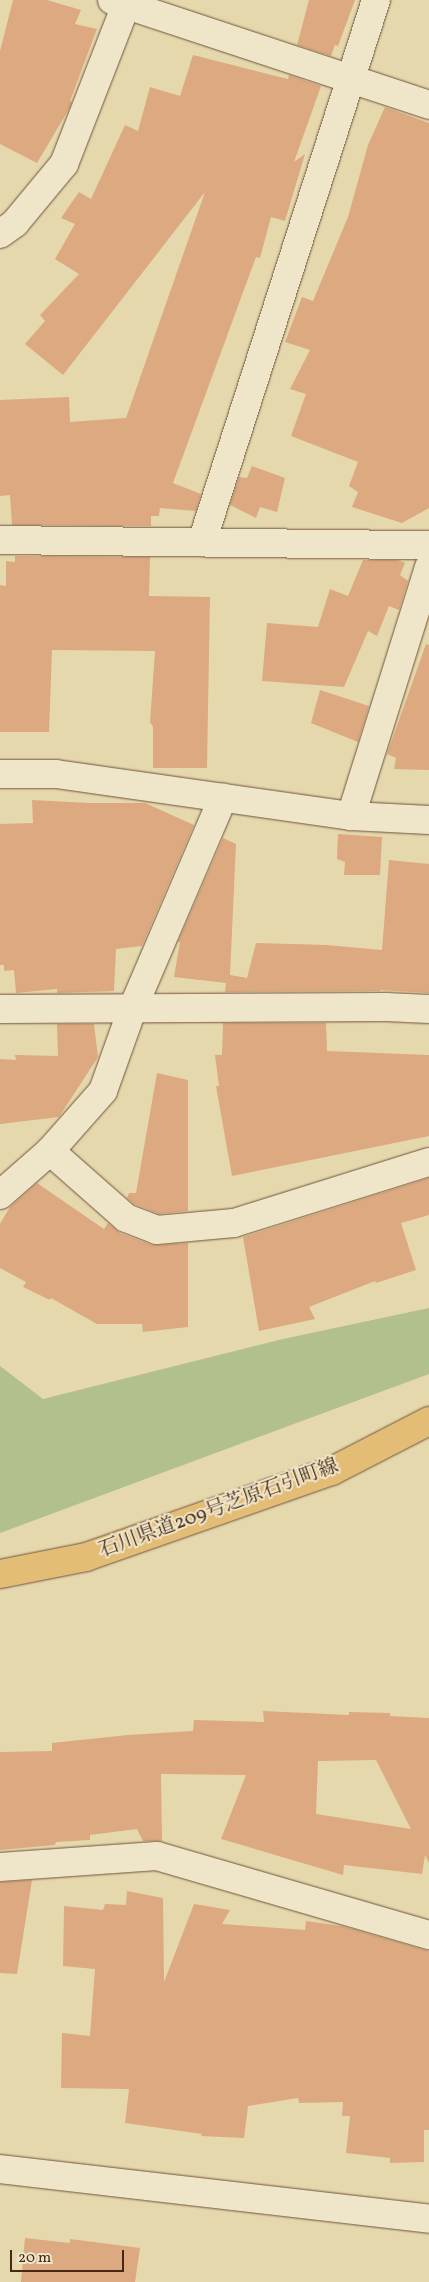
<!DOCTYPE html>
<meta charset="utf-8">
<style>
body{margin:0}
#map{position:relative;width:429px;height:2282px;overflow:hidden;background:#e6d8ad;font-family:Vollkorn,"Noto Serif JP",serif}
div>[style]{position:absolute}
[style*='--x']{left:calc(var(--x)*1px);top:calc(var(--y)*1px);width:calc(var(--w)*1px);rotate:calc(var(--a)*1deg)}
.green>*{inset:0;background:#b1c08d}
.building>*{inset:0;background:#dca981}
.roads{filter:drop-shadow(0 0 1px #70543b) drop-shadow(0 0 1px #70543b)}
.minor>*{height:28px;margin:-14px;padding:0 14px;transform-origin:14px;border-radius:14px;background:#efe6ca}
.major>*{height:28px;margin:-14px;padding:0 14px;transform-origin:14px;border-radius:14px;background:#e3bc76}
span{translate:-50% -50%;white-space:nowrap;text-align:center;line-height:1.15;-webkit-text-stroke:4px #efe6ca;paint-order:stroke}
.street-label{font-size:20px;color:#482815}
.scale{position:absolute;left:10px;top:2250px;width:114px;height:22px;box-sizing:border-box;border:2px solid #482815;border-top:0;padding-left:6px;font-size:15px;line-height:18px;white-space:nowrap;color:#482815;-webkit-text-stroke:4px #efe6ca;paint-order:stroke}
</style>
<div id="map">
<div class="green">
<i style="clip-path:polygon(429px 1308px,429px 1374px,0 1533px,0 1366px,43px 1399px,283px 1339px)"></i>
</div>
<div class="building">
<i style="clip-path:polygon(13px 0,47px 0,81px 10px,75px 24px,97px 29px,70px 101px,72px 102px,69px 109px,37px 163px,0 144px,0 51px)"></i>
<i style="clip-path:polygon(309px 0,355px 0,338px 46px,335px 45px,331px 56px,297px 45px)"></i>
<i style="clip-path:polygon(193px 55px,288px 79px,289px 75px,321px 86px,294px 162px,305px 154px,285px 221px,271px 217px,260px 258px,256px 257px,173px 483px,201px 494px,196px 511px,160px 508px,159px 516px,151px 516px,151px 526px,12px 525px,10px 495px,0 496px,0 400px,69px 397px,70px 422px,126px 418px,205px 192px,63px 375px,25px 344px,45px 321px,40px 315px,79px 274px,55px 259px,75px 224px,61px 218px,79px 192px,91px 199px,125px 125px,138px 131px,150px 87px,180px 96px)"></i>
<i style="clip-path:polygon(385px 107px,429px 123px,429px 508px,402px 523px,352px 507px,358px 492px,349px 486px,358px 462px,291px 436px,306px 394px,290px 389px,310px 350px,285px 342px,302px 297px,313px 301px,348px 217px,368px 145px)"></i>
<i style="clip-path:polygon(252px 466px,285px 478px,277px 512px,260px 507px,256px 518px,230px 505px,239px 477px,247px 478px)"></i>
<i style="clip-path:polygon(15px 556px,150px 557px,149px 596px,210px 597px,207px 768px,153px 768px,153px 727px,150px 722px,155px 651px,52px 650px,49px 732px,0 732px,0 585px,6px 586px,6px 561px,15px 562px)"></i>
<i style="clip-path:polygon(363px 560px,398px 560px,405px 563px,400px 575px,408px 581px,399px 610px,389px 606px,377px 636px,368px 631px,344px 687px,262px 681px,267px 623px,318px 627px,330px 589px,348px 596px)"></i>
<i style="clip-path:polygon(426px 644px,429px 645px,429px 770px,394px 769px,396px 758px,387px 754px)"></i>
<i style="clip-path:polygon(320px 690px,369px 706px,358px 742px,311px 723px)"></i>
<i style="clip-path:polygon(32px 800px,89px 803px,145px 803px,194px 825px,142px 946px,116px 949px,114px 991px,57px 993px,57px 989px,16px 993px,14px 970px,4px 971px,4px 965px,0 965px,0 824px,33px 823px)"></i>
<i style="clip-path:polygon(338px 834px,382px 837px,380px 875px,344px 875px,345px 862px,337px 859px)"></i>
<i style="clip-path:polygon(223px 838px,236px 844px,230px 975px,247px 978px,256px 943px,326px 945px,382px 950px,389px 860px,429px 864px,429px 993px,380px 990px,380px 991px,225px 992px,226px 983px,174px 977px,180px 942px,178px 942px)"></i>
<i style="clip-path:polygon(223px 1023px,326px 1023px,327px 1051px,429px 1055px,429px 1136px,232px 1176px,216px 1086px,219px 1086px,215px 1055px,222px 1055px)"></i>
<i style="clip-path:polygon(57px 1024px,94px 1024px,98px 1057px,59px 1117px,0 1124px,0 1059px,16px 1060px,15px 1055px,58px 1056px)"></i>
<i style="clip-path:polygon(157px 1073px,188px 1080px,188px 1211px,159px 1214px,134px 1204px,127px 1198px,129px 1193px,136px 1193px)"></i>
<i style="clip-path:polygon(429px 1178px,429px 1215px,401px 1223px,416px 1270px,376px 1283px,375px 1281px,309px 1307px,315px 1319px,259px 1331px,243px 1237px)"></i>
<i style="clip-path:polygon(37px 1183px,104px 1229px,108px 1223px,120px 1233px,152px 1245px,188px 1243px,188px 1327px,143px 1332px,142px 1324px,97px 1324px,51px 1298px,50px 1300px,23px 1287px,26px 1282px,0 1268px,0 1224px,10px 1207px)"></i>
<i style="clip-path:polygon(evenodd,263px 1711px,349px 1715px,349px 1712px,390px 1713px,390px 1716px,429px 1718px,429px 1863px,425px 1855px,422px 1874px,344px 1865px,343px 1875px,221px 1839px,246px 1775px,161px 1774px,162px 1841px,143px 1841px,137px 1829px,90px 1835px,90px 1840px,56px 1842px,55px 1845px,0 1850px,0 1752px,52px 1751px,52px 1743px,128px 1735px,193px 1731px,194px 1720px,264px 1722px,263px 1711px,376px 1760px,411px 1829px,316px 1814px,318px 1761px,376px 1760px)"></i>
<i style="clip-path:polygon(32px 1880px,17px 1974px,0 1973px,0 1882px)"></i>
<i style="clip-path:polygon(127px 1891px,163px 1898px,164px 1982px,194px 1904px,230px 1910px,222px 1924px,305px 1930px,306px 1921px,342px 1926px,429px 1951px,429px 2130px,424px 2130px,424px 2162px,390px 2163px,390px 2158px,346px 2153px,350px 2116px,342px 2116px,343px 2102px,299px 2103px,298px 2098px,248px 2106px,244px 2138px,201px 2136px,202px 2134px,125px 2123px,129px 2089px,61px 2088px,62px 2033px,90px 2036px,95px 1969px,63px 1966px,64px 1906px,103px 1910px,105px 1904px,126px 1905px)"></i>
<i style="clip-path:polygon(25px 2238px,70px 2243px,70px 2239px,140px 2248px,135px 2282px,21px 2282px)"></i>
</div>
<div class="roads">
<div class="minor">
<i style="--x:112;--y:0;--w:334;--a:18.3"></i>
<i style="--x:0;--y:234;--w:19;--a:-36"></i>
<i style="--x:15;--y:223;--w:77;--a:-50.3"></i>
<i style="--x:64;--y:164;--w:176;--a:-68.7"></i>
<i style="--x:0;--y:540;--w:429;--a:0.7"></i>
<i style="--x:202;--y:542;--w:569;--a:-72.2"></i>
<i style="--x:0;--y:774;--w:56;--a:0"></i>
<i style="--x:56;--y:774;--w:298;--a:8.1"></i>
<i style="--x:351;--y:816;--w:78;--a:2.9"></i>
<i style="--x:351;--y:816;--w:261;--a:-72.6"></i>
<i style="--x:0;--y:1009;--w:386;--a:-0.3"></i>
<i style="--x:386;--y:1007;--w:43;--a:2.7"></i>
<i style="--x:50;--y:1151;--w:101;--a:41.4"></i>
<i style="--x:126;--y:1218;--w:33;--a:21"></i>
<i style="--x:157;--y:1230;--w:77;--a:-5.2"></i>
<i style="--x:234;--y:1223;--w:204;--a:-17.4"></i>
<i style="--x:0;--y:1195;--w:67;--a:-41.3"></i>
<i style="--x:50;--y:1151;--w:80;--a:-48.5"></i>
<i style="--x:103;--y:1091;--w:86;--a:-70.3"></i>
<i style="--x:132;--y:1010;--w:231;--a:-66.8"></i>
<i style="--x:0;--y:1867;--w:157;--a:-4"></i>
<i style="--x:157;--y:1856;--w:283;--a:16.2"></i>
<i style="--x:0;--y:2169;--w:432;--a:6.6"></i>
</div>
<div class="major">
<i style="--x:0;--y:1574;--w:88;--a:-11.2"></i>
<i style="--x:86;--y:1557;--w:261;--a:-19.3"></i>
<i style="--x:332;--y:1471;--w:109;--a:-27.3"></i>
</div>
</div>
<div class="street-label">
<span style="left:219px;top:1509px;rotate:-20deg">石川県道209号芝原石引町線</span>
</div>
<div class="scale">20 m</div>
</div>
